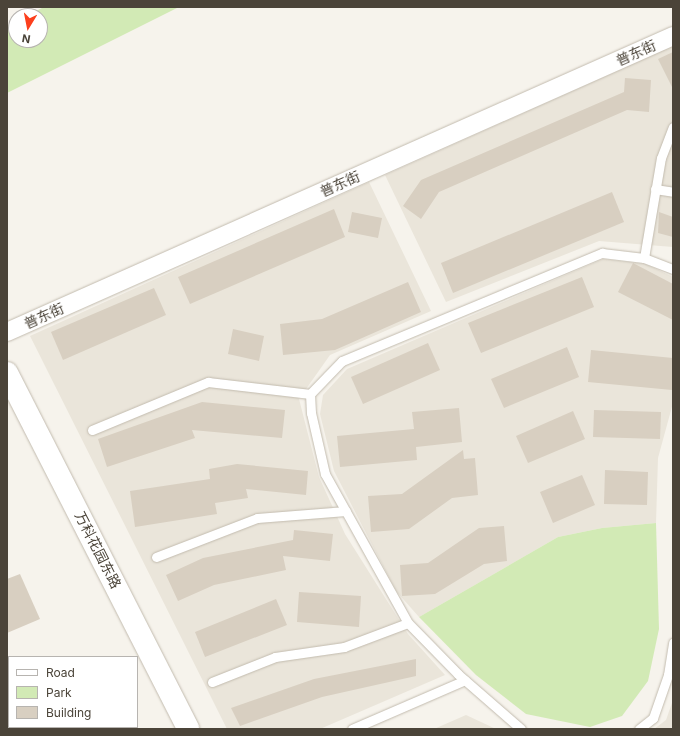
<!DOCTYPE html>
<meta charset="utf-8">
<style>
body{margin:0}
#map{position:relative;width:680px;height:736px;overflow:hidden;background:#f6f3ec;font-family:Inter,"Noto Sans SC",sans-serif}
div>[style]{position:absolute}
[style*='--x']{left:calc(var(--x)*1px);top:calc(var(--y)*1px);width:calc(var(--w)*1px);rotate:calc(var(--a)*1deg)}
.residential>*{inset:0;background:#eae5da}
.green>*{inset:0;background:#d2eab5}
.building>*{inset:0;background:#d8cfc1}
.roads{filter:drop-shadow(0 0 1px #c2bbae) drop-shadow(0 0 1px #c2bbae)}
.service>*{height:9px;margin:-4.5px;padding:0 4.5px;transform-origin:4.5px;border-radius:4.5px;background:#fff}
.minor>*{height:18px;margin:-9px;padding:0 9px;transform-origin:9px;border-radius:9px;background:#fff}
.tertiary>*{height:22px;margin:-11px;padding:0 11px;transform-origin:11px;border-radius:11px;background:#fff}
span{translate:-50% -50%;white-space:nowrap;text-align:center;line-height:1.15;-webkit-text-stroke:3px #fff;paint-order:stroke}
.street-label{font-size:14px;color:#4b4439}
.frame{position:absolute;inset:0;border:8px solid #4b4439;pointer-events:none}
.legend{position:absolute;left:8px;top:656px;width:130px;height:72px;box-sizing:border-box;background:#fff;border:1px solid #b7b4b0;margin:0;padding:5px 7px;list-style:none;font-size:12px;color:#4b4439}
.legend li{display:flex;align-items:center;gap:8px;height:20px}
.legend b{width:20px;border:1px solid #b7b4b0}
.north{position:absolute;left:8px;top:8px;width:40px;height:40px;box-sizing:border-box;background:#fff;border:1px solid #b7b4b0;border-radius:50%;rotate:190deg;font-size:11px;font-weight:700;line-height:16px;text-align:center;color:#4b4439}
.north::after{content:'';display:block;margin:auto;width:14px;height:18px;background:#fc3f1d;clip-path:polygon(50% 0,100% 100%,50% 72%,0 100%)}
</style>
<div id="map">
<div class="residential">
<i style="clip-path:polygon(673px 46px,673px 247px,599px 241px,446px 302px,385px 175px)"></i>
<i style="clip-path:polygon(369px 182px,431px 311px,330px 355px,299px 399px,319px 477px,345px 534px,408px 634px,445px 675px,320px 729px,227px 729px,30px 336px)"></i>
<i style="clip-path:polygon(603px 259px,646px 264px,673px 277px,673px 403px,658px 458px,656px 523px,602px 528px,558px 537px,419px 617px,396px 591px,334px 471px,320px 414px,323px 395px,347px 369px)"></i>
<i style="clip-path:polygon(673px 700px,673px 729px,654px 729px,666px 720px)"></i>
<i style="clip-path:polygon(466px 715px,496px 729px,434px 729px)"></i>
</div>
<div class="green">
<i style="clip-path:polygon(44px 7px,179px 7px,7px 93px,7px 26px,16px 21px,16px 40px,40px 40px,40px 16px,26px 16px)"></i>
<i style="clip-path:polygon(656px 523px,659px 629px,648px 681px,622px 716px,590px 727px,526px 714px,476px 675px,419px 617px,558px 537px,602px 528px)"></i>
</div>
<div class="building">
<i style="clip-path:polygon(673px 52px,673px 89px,658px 59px)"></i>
<i style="clip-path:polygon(625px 78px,651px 80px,649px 112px,627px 110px,439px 192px,421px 219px,403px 206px,421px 180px,624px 92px)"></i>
<i style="clip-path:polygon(612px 192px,624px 222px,453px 293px,441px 263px)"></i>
<i style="clip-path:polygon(334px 209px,345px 237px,190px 304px,178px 277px)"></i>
<i style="clip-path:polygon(352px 212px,382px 218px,378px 238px,348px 232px)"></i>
<i style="clip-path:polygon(659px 212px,673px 217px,673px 237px,658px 233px)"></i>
<i style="clip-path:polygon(633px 263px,673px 284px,673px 320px,618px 292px)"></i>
<i style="clip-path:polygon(582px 277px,594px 307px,481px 353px,468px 323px)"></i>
<i style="clip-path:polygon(408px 282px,421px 312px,335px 350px,283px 355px,280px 324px,322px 319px)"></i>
<i style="clip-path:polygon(154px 288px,166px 315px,63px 360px,51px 332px)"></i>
<i style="clip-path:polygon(233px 329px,264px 336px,259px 361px,228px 354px)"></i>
<i style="clip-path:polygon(428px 343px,440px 370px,363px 404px,351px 377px)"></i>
<i style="clip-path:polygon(567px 347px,579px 377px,504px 408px,491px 379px)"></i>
<i style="clip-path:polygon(591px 350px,673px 358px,672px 390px,588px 382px)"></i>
<i style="clip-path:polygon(202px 402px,285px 410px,282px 438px,192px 430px,195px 438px,107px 467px,98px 439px)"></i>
<i style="clip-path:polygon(459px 408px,462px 442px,416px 447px,417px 460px,340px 467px,337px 436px,414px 429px,412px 412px)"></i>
<i style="clip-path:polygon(594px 410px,661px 412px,660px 439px,593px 437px)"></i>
<i style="clip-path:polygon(573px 411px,585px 439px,528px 463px,516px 436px)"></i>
<i style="clip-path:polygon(463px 450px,464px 459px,475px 458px,478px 495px,452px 498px,409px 529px,371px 532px,368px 496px,402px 494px)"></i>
<i style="clip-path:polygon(237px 464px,308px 471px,306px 495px,246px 489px,248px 498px,215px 503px,217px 514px,135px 527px,130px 491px,210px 479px,209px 469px)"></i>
<i style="clip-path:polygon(605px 470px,648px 472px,647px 505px,604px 504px)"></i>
<i style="clip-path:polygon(582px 475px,595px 505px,553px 523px,540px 492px)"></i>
<i style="clip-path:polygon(504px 526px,507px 561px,484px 564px,435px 594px,402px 596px,400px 565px,428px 563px,479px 528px)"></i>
<i style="clip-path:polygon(294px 530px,333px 534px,330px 561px,283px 556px,286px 570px,214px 585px,178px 601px,166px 575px,203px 558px,293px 540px)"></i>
<i style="clip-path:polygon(20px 574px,40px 619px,7px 633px,7px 579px)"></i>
<i style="clip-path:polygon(299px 592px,361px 596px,359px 627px,297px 622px)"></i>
<i style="clip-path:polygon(276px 599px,287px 625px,205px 657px,195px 632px)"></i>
<i style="clip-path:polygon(416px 659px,416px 676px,322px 697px,240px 726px,231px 708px,314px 679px)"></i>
</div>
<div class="roads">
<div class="service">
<i style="--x:655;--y:189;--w:18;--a:9"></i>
<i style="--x:644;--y:258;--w:101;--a:-80.4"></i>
<i style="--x:661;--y:158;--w:33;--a:-69"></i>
<i style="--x:92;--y:430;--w:126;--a:-22.5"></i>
<i style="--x:208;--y:382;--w:103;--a:6.7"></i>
<i style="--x:156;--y:557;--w:108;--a:-21.1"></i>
<i style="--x:257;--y:518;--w:89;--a:-4.5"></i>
<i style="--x:212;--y:682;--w:68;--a:-21.6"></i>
<i style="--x:275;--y:657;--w:70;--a:-8.2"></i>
<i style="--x:344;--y:647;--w:68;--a:-20.6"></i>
<i style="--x:352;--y:729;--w:123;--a:-23.4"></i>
<i style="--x:521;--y:729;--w:84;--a:-138.9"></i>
<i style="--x:458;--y:674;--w:71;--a:-134.4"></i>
<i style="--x:408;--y:623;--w:171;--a:-119.1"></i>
<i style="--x:325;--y:474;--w:63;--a:-102.9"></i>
<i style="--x:311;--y:413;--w:19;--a:-93"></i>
<i style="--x:310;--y:394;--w:46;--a:-45.9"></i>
<i style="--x:342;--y:361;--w:282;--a:-22.6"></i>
<i style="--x:602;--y:253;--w:42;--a:6.8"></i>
<i style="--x:644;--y:258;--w:31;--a:21"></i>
<i style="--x:639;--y:729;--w:18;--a:-38"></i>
<i style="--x:653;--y:718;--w:46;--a:-70.8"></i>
<i style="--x:668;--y:675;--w:33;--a:-81"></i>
</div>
<div class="minor">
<i style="--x:7;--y:332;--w:729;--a:-23.96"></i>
</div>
<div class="tertiary">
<i style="--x:7;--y:373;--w:399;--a:63"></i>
</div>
</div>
<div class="street-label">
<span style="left:636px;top:53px;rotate:-24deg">普东街</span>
<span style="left:340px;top:184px;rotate:-24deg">普东街</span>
<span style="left:44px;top:316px;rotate:-24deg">普东街</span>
<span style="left:98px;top:550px;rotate:63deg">万科花园东路</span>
</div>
<div class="frame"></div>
<ul class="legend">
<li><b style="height:5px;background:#fff"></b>Road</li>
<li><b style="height:11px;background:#d2eab5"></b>Park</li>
<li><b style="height:11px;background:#d8cfc1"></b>Building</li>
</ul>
<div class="north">N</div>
</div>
